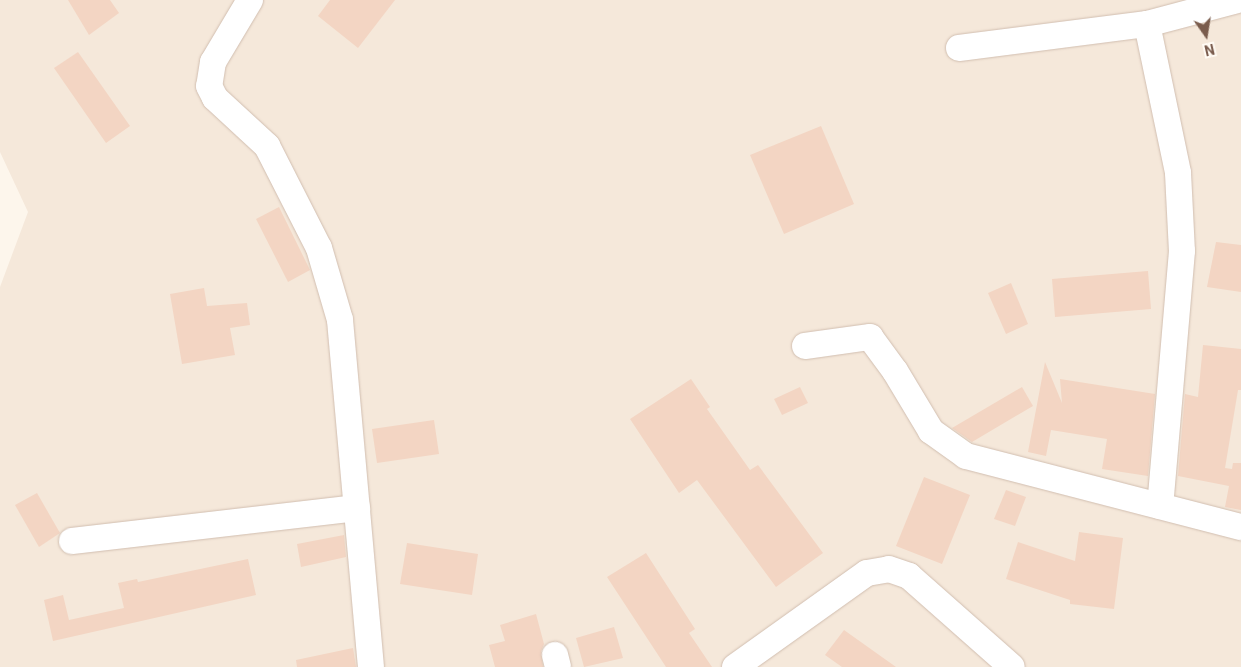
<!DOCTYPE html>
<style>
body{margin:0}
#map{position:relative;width:1241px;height:667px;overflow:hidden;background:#fdf6ec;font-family:Roboto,sans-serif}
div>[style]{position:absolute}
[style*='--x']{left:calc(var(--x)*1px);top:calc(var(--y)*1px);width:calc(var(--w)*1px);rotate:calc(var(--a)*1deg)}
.residential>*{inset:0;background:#f5e8da}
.building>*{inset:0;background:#f3d5c3}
.roads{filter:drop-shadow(0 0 1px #d1beb0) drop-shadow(0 0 1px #d1beb0)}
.minor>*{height:26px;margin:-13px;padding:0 13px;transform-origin:13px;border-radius:13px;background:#fff}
span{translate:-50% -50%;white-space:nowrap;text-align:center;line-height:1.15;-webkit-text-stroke:4px #fffaf3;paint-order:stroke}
.north{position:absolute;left:1181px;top:10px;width:50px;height:50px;-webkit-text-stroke:4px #fffaf3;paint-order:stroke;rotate:167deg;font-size:14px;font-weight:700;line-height:20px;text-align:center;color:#7a5c4d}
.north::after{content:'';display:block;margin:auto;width:18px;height:22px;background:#7a5c4d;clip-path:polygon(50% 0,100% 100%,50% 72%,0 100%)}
</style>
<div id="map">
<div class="residential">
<i style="clip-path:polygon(0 0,1241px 0,1241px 667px,0 667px,0 287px,28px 212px,0 152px)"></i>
</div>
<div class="building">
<i style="clip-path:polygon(68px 0,110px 0,119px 13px,89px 35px)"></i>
<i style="clip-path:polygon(330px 0,395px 0,358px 48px,318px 16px)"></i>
<i style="clip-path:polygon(78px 52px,130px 126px,106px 143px,54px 68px)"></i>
<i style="clip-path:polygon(821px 126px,854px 204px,784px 234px,750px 155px)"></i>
<i style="clip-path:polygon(279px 207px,310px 270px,288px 282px,256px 219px)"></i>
<i style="clip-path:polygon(1216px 242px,1241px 245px,1241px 292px,1207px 287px)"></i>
<i style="clip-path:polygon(1148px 271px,1151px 309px,1055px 317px,1052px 279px)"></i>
<i style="clip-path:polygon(1011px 283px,1028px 324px,1006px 334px,988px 293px)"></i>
<i style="clip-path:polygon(204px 288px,207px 306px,247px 303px,250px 325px,230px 328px,235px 355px,182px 364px,170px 294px)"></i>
<i style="clip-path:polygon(1203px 345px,1241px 349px,1241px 390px,1238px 390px,1225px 468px,1232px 469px,1233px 463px,1241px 463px,1241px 510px,1225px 507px,1229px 486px,1178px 476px,1185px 394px,1198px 397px)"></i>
<i style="clip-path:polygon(1045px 362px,1062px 403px,1060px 379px,1155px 394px,1148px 476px,1102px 469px,1107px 439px,1051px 430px,1046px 456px,1028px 452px)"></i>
<i style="clip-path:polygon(691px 379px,710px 407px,707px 409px,750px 470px,758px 465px,823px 553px,776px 587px,697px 480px,679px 493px,630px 419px)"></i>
<i style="clip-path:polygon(800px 387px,808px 403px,782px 415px,774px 399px)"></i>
<i style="clip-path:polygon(1022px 387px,1033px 406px,972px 442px,952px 428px)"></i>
<i style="clip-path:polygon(434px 420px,439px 454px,377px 463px,372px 429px)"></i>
<i style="clip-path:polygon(924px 477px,970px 495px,942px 564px,896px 546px)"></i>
<i style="clip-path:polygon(1006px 490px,1026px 497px,1015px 526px,994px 519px)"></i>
<i style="clip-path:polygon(37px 493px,60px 533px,39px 547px,15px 505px)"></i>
<i style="clip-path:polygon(1079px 532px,1123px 538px,1114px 609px,1070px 604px,1070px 600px,1006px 579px,1018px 542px,1075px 561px)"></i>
<i style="clip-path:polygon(344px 535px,346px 557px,301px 567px,297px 544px)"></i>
<i style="clip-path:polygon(407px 543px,478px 554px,472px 595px,400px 584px)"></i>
<i style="clip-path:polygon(646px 553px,695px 629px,689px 633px,712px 667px,666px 667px,607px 577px)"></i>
<i style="clip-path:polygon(248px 559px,256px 595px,53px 641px,44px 600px,63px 595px,69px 620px,124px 608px,118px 583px,137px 579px,138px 582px)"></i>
<i style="clip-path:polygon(536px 614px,544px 644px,541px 651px,543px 667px,495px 667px,489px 645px,505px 641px,500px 625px)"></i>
<i style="clip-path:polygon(614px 627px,623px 658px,584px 667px,576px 638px)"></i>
<i style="clip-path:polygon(844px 630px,896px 667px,842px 667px,825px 655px)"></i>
<i style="clip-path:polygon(353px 648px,356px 667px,297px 667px,296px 660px)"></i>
</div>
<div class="roads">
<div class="minor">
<i style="--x:250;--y:0;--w:72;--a:120.8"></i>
<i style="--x:213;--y:62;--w:24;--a:99"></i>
<i style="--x:209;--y:86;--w:13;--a:63"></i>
<i style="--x:215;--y:98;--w:71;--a:42.7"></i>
<i style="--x:267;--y:146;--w:114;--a:63"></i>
<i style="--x:319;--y:248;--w:75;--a:73.7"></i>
<i style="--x:340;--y:320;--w:348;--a:84.9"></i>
<i style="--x:1147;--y:24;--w:152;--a:78.2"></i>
<i style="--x:1178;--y:173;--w:78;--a:87.1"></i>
<i style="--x:1182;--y:251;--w:256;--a:94.9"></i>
<i style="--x:959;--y:48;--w:190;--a:-7.3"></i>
<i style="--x:1147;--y:24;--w:93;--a:-14.9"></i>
<i style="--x:805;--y:346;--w:66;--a:-7.9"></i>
<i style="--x:870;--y:337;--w:42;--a:53.7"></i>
<i style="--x:895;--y:371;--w:70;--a:59"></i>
<i style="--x:931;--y:431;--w:43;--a:35.5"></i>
<i style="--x:966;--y:456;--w:284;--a:14.5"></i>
<i style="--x:72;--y:541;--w:287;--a:-6.6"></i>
<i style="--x:555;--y:655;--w:12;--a:76"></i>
<i style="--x:735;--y:667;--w:162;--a:-35.5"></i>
<i style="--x:867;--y:573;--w:22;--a:-10"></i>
<i style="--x:889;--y:569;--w:21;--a:19"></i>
<i style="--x:909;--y:576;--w:137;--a:41.5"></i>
</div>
</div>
<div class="north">N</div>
</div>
